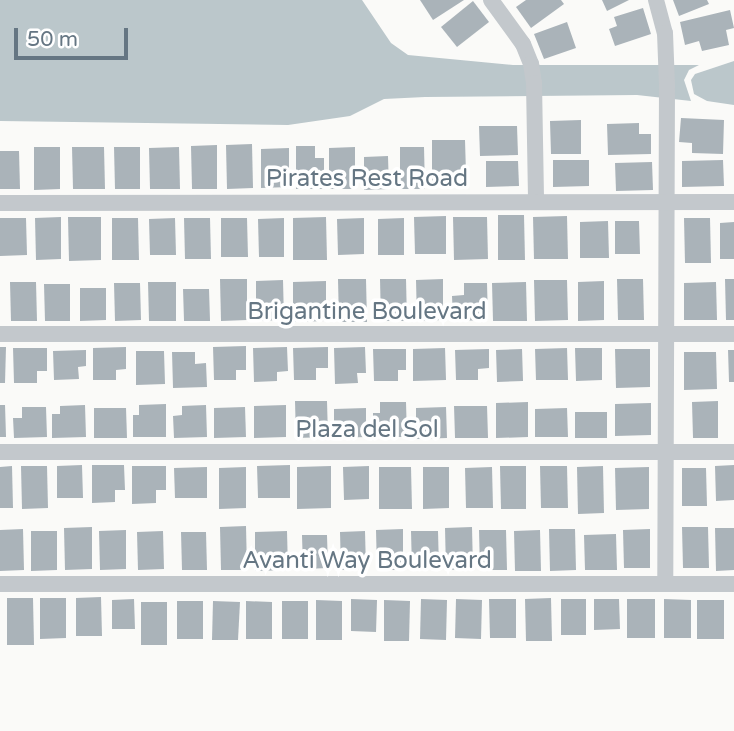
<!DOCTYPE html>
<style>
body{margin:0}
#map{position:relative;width:734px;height:731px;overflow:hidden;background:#fafaf8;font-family:"Varela Round",sans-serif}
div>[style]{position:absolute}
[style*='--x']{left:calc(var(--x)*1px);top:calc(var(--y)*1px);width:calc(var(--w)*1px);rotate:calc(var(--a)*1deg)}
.water>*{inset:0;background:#bbc7cb}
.building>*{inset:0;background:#aab3b9}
.minor>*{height:16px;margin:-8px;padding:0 8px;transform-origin:8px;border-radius:8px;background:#c3c8cc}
span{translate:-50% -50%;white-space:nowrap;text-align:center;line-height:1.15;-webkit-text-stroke:7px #fff;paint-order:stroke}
.street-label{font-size:24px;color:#657683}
.scale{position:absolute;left:14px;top:28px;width:114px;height:32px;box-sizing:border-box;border:4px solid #657683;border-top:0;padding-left:9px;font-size:21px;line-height:24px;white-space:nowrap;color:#657683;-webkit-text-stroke:5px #fff;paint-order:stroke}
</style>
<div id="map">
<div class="water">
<i style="clip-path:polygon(0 0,362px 0,391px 43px,408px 55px,513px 65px,699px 65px,689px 70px,684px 80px,691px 101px,637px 95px,425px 97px,384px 99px,350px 116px,288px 125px,0 121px)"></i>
<i style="clip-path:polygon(734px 61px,734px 105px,707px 101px,694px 94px,691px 80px,695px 74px)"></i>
</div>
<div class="building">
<i style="clip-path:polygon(420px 0,464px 0,433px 20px)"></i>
<i style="clip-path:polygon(526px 0,561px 0,564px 4px,531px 28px,516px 7px)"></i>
<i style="clip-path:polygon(602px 0,629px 0,607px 11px)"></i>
<i style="clip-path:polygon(673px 0,707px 0,709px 4px,679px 16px)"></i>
<i style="clip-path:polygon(473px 1px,489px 22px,457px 47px,441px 27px)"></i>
<i style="clip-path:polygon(643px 8px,651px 34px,615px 46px,609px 29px,617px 26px,614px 17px)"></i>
<i style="clip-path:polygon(730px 10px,734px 28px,726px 30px,729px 45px,702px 51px,699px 41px,685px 45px,680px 22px)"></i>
<i style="clip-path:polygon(567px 22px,576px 48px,544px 59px,534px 34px)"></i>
<i style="clip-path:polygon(681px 118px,724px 120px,723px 154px,692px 153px,692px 143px,679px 142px)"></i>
<i style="clip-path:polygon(581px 120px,581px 154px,551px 154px,550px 121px)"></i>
<i style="clip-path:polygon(639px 123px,639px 134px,651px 134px,651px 154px,608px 155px,607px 124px)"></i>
<i style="clip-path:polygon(479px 126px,517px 126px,518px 155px,480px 156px)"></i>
<i style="clip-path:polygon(432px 140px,465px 140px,466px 173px,453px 173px,454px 185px,432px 186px)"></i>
<i style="clip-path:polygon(252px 144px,253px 188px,227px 189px,226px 145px)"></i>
<i style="clip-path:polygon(217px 145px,217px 189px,192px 189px,191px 146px)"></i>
<i style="clip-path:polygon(296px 146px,315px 146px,315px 158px,324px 158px,324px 189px,296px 189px)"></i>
<i style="clip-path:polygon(34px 147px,60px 147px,60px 189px,34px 190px)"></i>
<i style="clip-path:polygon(72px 147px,104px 147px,105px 189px,73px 189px)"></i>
<i style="clip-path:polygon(114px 147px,140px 147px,140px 189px,115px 189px)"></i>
<i style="clip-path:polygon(179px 147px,180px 189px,150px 189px,149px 148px)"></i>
<i style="clip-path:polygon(355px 147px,355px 189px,329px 189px,329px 148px)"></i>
<i style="clip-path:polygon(400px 147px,424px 147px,425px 189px,400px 189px)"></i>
<i style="clip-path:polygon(289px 148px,289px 187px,261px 188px,261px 149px)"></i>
<i style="clip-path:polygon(0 151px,19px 151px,20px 189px,0 189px)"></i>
<i style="clip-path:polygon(388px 156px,389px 189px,364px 190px,364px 157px)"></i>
<i style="clip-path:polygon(553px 160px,589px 160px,589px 186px,553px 187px)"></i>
<i style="clip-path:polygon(723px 160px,724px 186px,682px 187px,682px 161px)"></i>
<i style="clip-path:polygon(486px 161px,518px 161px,519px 186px,486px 187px)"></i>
<i style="clip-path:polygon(652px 162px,653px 190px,616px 191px,615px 163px)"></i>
<i style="clip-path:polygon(498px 215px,524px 215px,525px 260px,498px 260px)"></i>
<i style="clip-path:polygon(446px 216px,446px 254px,415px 254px,414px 217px)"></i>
<i style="clip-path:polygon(567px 216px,568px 259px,534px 259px,533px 217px)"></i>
<i style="clip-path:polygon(61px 217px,61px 259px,36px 260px,35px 218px)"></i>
<i style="clip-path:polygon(68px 217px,101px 217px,101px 260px,69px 261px)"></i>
<i style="clip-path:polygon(326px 217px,327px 260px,293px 260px,293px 218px)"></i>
<i style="clip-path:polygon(453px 217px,487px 217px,488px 259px,454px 260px)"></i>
<i style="clip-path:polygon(0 218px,26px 218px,27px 255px,0 256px)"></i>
<i style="clip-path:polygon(112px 218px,138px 218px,139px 260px,112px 260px)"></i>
<i style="clip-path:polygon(175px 218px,176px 255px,150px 255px,149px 219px)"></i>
<i style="clip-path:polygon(184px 218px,210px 218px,211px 259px,185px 259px)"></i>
<i style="clip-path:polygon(221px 218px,247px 218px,248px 257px,221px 257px)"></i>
<i style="clip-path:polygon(284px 218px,284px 257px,259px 257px,258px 219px)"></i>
<i style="clip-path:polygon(364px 218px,364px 254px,338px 255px,337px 219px)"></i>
<i style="clip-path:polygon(404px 218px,404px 255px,378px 255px,378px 219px)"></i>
<i style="clip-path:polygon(684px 218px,710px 218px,711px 263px,685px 263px)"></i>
<i style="clip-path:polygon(608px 221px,609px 258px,580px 258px,580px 222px)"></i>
<i style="clip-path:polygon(615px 221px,639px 221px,640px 254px,615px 254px)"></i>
<i style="clip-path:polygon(734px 222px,734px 259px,720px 259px,720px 223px)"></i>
<i style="clip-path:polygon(220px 279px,247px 279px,247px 320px,221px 321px)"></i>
<i style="clip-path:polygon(338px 279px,366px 279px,367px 322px,339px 322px)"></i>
<i style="clip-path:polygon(380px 279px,406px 279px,407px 321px,381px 321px)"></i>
<i style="clip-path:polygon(443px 279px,443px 320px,417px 321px,416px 280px)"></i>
<i style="clip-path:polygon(617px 279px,643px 279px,644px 320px,618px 320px)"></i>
<i style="clip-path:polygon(725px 279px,734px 279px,734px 320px,726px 320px)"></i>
<i style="clip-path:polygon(283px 280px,284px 320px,256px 321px,256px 281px)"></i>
<i style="clip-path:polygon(534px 280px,567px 280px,568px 320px,535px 321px)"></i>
<i style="clip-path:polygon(326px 281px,326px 321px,293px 322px,293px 282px)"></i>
<i style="clip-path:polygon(604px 281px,604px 320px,578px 321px,578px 282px)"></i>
<i style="clip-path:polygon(10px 282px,36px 282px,37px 321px,11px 321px)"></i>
<i style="clip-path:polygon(148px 282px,176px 282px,176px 321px,149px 321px)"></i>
<i style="clip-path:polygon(526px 282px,527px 321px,493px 321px,492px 283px)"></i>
<i style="clip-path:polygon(716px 282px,717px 320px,684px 320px,684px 283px)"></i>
<i style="clip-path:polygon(114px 283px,140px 283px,141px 320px,115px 321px)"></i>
<i style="clip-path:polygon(464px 283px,487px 283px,488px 320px,453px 321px,452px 296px,464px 295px)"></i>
<i style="clip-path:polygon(44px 284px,70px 284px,70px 321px,45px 321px)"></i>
<i style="clip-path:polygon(80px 288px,106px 288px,106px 320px,80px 321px)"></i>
<i style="clip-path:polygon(183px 289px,209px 289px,210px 321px,184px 321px)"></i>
<i style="clip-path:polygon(246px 346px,246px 370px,236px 370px,236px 380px,214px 380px,213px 347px)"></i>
<i style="clip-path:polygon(0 347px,6px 347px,5px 383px,0 383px)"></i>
<i style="clip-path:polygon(126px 347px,126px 369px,116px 370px,116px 380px,93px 380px,93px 348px)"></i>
<i style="clip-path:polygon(287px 347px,288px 371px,277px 372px,277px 381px,254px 382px,253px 348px)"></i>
<i style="clip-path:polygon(328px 347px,328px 368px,316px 368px,316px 380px,294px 380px,293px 348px)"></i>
<i style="clip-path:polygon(365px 347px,366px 373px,357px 373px,358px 383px,335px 384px,334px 348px)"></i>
<i style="clip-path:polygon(13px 348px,47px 348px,47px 371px,37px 371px,37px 383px,14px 383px)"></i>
<i style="clip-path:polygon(445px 348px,446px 380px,413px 381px,413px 349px)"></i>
<i style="clip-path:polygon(567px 348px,568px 380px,536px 380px,535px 349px)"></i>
<i style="clip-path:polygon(575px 348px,602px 348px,602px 380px,576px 381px)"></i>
<i style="clip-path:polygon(373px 349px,406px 349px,406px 370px,398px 370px,398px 381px,374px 381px)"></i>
<i style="clip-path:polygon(489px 349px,489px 368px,478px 369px,478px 380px,456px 380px,455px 350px)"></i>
<i style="clip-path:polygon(522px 349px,523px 381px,497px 382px,496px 350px)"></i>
<i style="clip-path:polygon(615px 349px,650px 349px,650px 387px,616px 388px)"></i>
<i style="clip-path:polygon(86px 350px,86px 366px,78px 367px,79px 379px,54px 380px,53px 351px)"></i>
<i style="clip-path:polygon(728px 350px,734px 350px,734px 382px,729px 382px)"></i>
<i style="clip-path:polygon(136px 351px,164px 351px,165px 384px,136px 385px)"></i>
<i style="clip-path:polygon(172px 352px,195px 352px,195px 364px,206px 363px,207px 387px,173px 388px)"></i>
<i style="clip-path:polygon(684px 352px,716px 352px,717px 389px,684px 390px)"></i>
<i style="clip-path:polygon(295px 401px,327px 401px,328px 437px,296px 438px)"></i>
<i style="clip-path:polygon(718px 401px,718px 438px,693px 438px,692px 402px)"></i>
<i style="clip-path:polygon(380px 402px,406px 402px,407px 437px,373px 437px,373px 413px,380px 413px)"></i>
<i style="clip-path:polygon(528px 402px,528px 437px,496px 438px,496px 403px)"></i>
<i style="clip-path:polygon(651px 403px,651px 435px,615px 436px,615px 404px)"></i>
<i style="clip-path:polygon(166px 404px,166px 437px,133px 437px,133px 415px,139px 415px,139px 405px)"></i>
<i style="clip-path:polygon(0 405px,5px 405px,6px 437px,0 437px)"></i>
<i style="clip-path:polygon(85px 405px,86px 437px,52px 438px,52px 414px,60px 414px,60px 406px)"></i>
<i style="clip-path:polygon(206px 405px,207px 437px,174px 438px,173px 416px,182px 415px,182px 406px)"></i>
<i style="clip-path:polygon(286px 405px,286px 437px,254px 438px,254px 406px)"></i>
<i style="clip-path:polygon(454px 406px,487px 406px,488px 438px,455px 438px)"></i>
<i style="clip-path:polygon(22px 407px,46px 407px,47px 437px,14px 438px,13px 418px,22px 418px)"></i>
<i style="clip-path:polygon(245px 407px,246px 437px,214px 438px,214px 408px)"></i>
<i style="clip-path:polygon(446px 407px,447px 438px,416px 439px,416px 408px)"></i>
<i style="clip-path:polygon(94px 408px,126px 408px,127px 438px,94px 438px)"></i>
<i style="clip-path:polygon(366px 408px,366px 437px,334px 438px,334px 409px)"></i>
<i style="clip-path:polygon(567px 408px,568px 437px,535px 437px,535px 409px)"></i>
<i style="clip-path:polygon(575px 412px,607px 412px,607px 438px,575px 438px)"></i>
<i style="clip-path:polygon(82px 465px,83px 498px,57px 498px,57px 466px)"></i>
<i style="clip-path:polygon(92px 465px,124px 465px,125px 490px,115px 490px,115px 502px,92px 503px)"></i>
<i style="clip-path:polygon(290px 465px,290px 498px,258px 498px,257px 466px)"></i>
<i style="clip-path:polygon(734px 465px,734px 500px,716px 501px,715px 466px)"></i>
<i style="clip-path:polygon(12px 466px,13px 508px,0 508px,0 467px)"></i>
<i style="clip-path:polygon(21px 466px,47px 466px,48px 508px,22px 509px)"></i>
<i style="clip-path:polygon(132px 466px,166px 466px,166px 490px,156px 490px,156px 503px,132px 504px)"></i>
<i style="clip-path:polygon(331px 466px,331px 508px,297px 509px,297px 467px)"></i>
<i style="clip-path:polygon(369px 466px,369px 499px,344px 500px,343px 467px)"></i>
<i style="clip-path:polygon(500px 466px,526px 466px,526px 509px,501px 509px)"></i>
<i style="clip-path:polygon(540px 466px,567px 466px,568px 508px,541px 508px)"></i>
<i style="clip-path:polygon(603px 466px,604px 513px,578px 514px,577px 467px)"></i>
<i style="clip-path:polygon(207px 467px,207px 498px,175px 498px,174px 468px)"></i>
<i style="clip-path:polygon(246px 467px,246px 508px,219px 509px,219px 468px)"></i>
<i style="clip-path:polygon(379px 467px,411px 467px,412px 509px,379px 509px)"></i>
<i style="clip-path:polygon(423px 467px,449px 467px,449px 508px,423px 509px)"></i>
<i style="clip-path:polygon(492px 467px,493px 508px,466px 508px,465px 468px)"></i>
<i style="clip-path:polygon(649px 467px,649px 509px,616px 510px,615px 468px)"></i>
<i style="clip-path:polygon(682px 468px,706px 468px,707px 506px,682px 506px)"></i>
<i style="clip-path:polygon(246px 526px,247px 570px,221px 570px,220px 527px)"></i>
<i style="clip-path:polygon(92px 527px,92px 569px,65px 570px,64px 528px)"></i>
<i style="clip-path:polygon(472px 527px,473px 569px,446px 570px,445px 528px)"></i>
<i style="clip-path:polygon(682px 527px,708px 527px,709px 568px,683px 568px)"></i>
<i style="clip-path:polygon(715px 528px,734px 528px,734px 570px,716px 571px)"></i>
<i style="clip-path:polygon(23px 529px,24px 570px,0 571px,0 530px)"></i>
<i style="clip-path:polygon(403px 529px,403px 570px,377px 570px,376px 530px)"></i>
<i style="clip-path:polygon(549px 529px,575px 529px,576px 570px,550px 571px)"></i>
<i style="clip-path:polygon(650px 529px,650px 568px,624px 568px,623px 530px)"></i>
<i style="clip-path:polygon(126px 530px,126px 569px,100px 570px,99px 531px)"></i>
<i style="clip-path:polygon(479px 530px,506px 530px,507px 570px,480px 570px)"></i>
<i style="clip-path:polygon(540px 530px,541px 571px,515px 571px,514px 531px)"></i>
<i style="clip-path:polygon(31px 531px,57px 531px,57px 570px,31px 571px)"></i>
<i style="clip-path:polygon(163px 531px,164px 569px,138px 570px,137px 532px)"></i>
<i style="clip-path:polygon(287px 531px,288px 570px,255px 571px,255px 532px)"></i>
<i style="clip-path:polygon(365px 531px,366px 569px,341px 570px,340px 532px)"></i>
<i style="clip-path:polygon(411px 531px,438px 531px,439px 569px,412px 569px)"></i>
<i style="clip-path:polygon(181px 532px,206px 532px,207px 570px,182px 570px)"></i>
<i style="clip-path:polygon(616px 534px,617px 570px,585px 570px,584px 535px)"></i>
<i style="clip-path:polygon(302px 535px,327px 535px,328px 568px,303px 569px)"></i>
<i style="clip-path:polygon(101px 597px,102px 636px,76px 636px,76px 598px)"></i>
<i style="clip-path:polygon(7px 598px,33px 598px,34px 645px,7px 645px)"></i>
<i style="clip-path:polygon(40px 598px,66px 598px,66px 638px,40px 639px)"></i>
<i style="clip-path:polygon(551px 598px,552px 641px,526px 641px,525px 599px)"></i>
<i style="clip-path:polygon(134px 599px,135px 629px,112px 629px,112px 600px)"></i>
<i style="clip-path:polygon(351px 599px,377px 600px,376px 632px,351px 631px)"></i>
<i style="clip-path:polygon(421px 599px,447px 600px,446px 640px,420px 639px)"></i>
<i style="clip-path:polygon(456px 599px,482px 600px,481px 639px,455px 638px)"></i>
<i style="clip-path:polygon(489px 599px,516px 599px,516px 638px,490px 638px)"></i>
<i style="clip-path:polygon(561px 599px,586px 599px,586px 635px,561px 635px)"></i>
<i style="clip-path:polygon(594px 599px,619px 599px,620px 629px,594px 630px)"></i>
<i style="clip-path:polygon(627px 599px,655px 599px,655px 638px,627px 638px)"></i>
<i style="clip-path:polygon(664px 599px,691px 600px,691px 638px,664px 638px)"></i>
<i style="clip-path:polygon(316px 600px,342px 601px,342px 640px,316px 640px)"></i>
<i style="clip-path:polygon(384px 600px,410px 601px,409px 641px,384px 641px)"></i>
<i style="clip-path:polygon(697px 600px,724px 600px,724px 639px,697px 639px)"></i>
<i style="clip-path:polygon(177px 601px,203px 601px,203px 639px,177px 639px)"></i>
<i style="clip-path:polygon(213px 601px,240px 602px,238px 640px,212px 640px)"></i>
<i style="clip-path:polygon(246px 601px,272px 602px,272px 639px,246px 639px)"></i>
<i style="clip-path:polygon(282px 601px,308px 601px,308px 639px,282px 639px)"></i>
<i style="clip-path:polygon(141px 602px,167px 602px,167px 645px,141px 645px)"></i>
</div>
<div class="minor">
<i style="--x:491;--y:0;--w:54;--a:54"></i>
<i style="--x:523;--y:44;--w:22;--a:68"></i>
<i style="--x:531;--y:64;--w:19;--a:81"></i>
<i style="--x:534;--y:83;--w:119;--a:89"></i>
<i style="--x:656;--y:0;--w:34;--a:75"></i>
<i style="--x:665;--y:33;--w:52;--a:87.8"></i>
<i style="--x:667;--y:85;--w:497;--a:90.2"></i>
<i style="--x:0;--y:203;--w:734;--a:-0.08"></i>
<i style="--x:0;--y:334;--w:734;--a:0"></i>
<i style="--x:0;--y:452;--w:734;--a:0"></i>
<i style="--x:0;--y:584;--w:734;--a:0"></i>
</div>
<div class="street-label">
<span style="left:367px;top:179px">Pirates Rest Road</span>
<span style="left:367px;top:312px">Brigantine Boulevard</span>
<span style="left:367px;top:430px">Plaza del Sol</span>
<span style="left:367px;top:561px">Avanti Way Boulevard</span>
</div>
<div class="scale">50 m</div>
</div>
